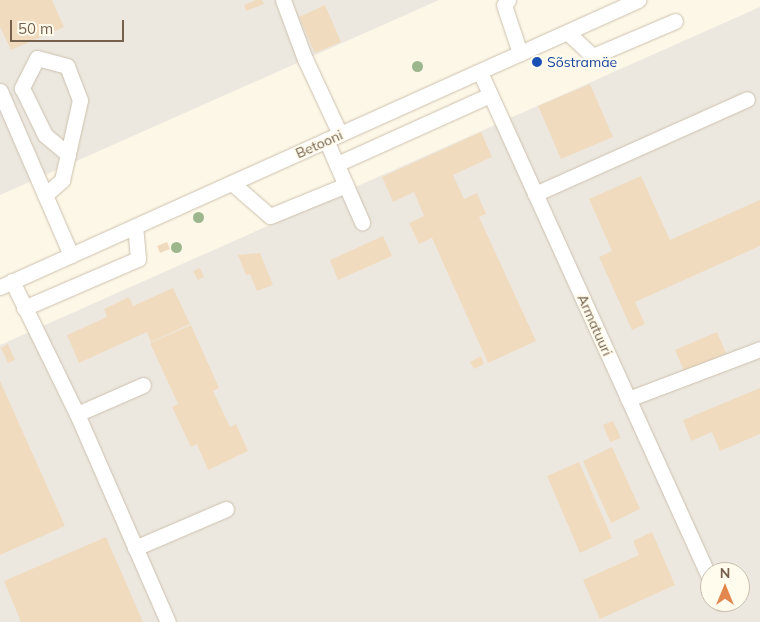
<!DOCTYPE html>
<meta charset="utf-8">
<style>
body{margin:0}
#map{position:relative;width:760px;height:622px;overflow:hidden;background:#fcf7e7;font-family:Mulish,sans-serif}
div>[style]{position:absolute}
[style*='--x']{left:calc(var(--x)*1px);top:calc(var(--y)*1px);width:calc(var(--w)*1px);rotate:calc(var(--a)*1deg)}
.industrial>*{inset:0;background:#ece8e0}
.building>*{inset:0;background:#f1dbbf}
.roads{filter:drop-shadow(0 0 1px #cdc0ad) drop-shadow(0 0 1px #cdc0ad)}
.minor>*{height:15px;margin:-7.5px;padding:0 7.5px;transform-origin:7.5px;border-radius:7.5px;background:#fff}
.trees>*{width:11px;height:11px;margin:-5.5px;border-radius:50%;background:#9cb68e}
.dots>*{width:14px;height:14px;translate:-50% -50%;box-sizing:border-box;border:2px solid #fffbed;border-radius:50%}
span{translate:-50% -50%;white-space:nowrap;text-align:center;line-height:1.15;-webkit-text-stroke:4px #fffbed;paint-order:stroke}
.transit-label{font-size:14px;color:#164399}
.left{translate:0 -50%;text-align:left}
.street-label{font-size:14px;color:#75614c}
.north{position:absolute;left:700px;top:562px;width:50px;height:50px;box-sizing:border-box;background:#fffbed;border:1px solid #c8bdad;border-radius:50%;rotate:0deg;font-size:14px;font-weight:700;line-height:20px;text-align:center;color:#75614c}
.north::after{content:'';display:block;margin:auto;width:18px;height:22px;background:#e2884f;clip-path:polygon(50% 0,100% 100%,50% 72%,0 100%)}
.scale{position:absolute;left:10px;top:20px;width:114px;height:22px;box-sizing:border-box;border:2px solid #75614c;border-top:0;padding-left:6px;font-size:15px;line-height:18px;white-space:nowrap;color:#75614c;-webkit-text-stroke:4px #fffbed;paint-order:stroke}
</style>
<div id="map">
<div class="industrial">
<i style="clip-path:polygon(0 0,439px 0,0 195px)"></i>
<i style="clip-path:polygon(evenodd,760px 7px,760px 622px,0 622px,0 345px,760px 7px,710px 572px,740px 572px,740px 602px,710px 602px,710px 572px)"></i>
</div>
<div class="building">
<i style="clip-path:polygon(0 0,52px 0,64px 27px,11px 50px,0 27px)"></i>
<i style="clip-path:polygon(256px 0,262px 0,264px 4px,246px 11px,244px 5px)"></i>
<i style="clip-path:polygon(325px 5px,341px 42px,315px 53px,299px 17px)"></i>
<i style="clip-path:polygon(590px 84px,613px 137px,561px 159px,538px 106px)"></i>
<i style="clip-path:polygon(481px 132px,492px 157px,453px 175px,464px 199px,477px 193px,486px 214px,479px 217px,536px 341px,488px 363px,432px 238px,419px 244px,409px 223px,424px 216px,414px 192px,393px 202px,382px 177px)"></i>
<i style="clip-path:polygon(641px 176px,670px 240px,760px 200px,760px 246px,635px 302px,645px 324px,632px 330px,599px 257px,612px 251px,589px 199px)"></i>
<i style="clip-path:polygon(383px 236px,392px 256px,338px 280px,330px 260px)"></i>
<i style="clip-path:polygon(167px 242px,170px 249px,160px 253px,157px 246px)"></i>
<i style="clip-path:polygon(260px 253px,273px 285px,257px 291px,250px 274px,246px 275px,238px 255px)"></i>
<i style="clip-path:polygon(200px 268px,204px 277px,198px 280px,193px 271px)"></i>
<i style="clip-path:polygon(173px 288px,190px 324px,151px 342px,147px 332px,79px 363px,67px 335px,107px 317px,104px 309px,129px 297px,133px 306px)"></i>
<i style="clip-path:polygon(191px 325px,219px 388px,213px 391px,230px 427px,236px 424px,248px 451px,208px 470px,197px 444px,191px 447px,172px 407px,178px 404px,150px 343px)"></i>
<i style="clip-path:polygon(717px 332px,726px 353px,684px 371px,675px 350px)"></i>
<i style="clip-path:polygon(8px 344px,15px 360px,8px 363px,1px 348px)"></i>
<i style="clip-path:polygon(481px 356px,484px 364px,474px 369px,470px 362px)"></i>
<i style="clip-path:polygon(0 381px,65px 526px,0 555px)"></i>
<i style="clip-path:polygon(760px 388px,760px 434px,720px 451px,712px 432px,691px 441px,683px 420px)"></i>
<i style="clip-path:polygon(613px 421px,621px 438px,610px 442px,603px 425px)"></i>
<i style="clip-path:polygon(612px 447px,640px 509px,611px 523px,583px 461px)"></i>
<i style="clip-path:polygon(579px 462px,612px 538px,580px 553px,547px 476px)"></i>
<i style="clip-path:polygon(652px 532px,675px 585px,600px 619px,583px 580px,639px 555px,633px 541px)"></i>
<i style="clip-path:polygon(106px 537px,143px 622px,21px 622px,4px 581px)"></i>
</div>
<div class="roads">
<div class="minor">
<i style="--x:283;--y:0;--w:63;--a:69.6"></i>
<i style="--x:305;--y:59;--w:83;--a:65"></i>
<i style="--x:508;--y:0;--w:6;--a:129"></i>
<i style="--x:504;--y:5;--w:51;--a:71.6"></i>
<i style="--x:567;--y:32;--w:35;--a:43"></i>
<i style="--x:593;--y:56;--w:89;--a:-23.1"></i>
<i style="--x:480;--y:72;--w:557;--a:65.6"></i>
<i style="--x:0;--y:91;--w:179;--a:66.6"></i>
<i style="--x:326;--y:140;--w:90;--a:66.3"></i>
<i style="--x:337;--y:164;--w:168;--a:-24.3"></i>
<i style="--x:232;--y:183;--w:50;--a:41"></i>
<i style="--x:270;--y:216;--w:82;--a:-22.2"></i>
<i style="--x:535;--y:194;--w:232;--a:-24.1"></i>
<i style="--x:45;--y:195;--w:23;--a:-41"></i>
<i style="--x:62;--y:180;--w:27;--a:-77"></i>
<i style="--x:68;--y:154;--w:55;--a:-77.5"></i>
<i style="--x:80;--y:100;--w:36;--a:-111"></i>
<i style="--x:67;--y:66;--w:31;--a:-165"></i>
<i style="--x:37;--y:58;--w:34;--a:117"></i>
<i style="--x:22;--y:88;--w:52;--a:63.9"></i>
<i style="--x:45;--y:135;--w:30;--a:40"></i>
<i style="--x:12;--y:281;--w:148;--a:64"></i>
<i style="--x:77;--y:414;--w:227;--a:66.4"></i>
<i style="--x:0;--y:287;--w:700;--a:-24.22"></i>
<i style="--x:24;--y:308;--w:124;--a:-23.3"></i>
<i style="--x:138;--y:259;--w:32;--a:-95"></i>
<i style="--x:628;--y:399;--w:141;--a:-20.7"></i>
<i style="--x:77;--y:414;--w:72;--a:-23.7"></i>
<i style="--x:135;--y:548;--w:99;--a:-23.2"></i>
<i style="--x:720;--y:602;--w:1;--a:45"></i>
</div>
</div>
<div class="trees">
<i style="left:417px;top:66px"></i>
<i style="left:198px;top:217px"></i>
<i style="left:176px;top:247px"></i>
</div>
<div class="dots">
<i style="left:537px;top:62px;background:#1a4fb4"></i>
</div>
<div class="transit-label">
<span class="left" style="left:547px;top:62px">Sõstramäe</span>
</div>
<div class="street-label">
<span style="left:319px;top:144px;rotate:-24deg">Betooni</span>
<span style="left:595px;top:325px;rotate:66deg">Armatuuri</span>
</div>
<div class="north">N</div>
<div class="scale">50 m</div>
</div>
